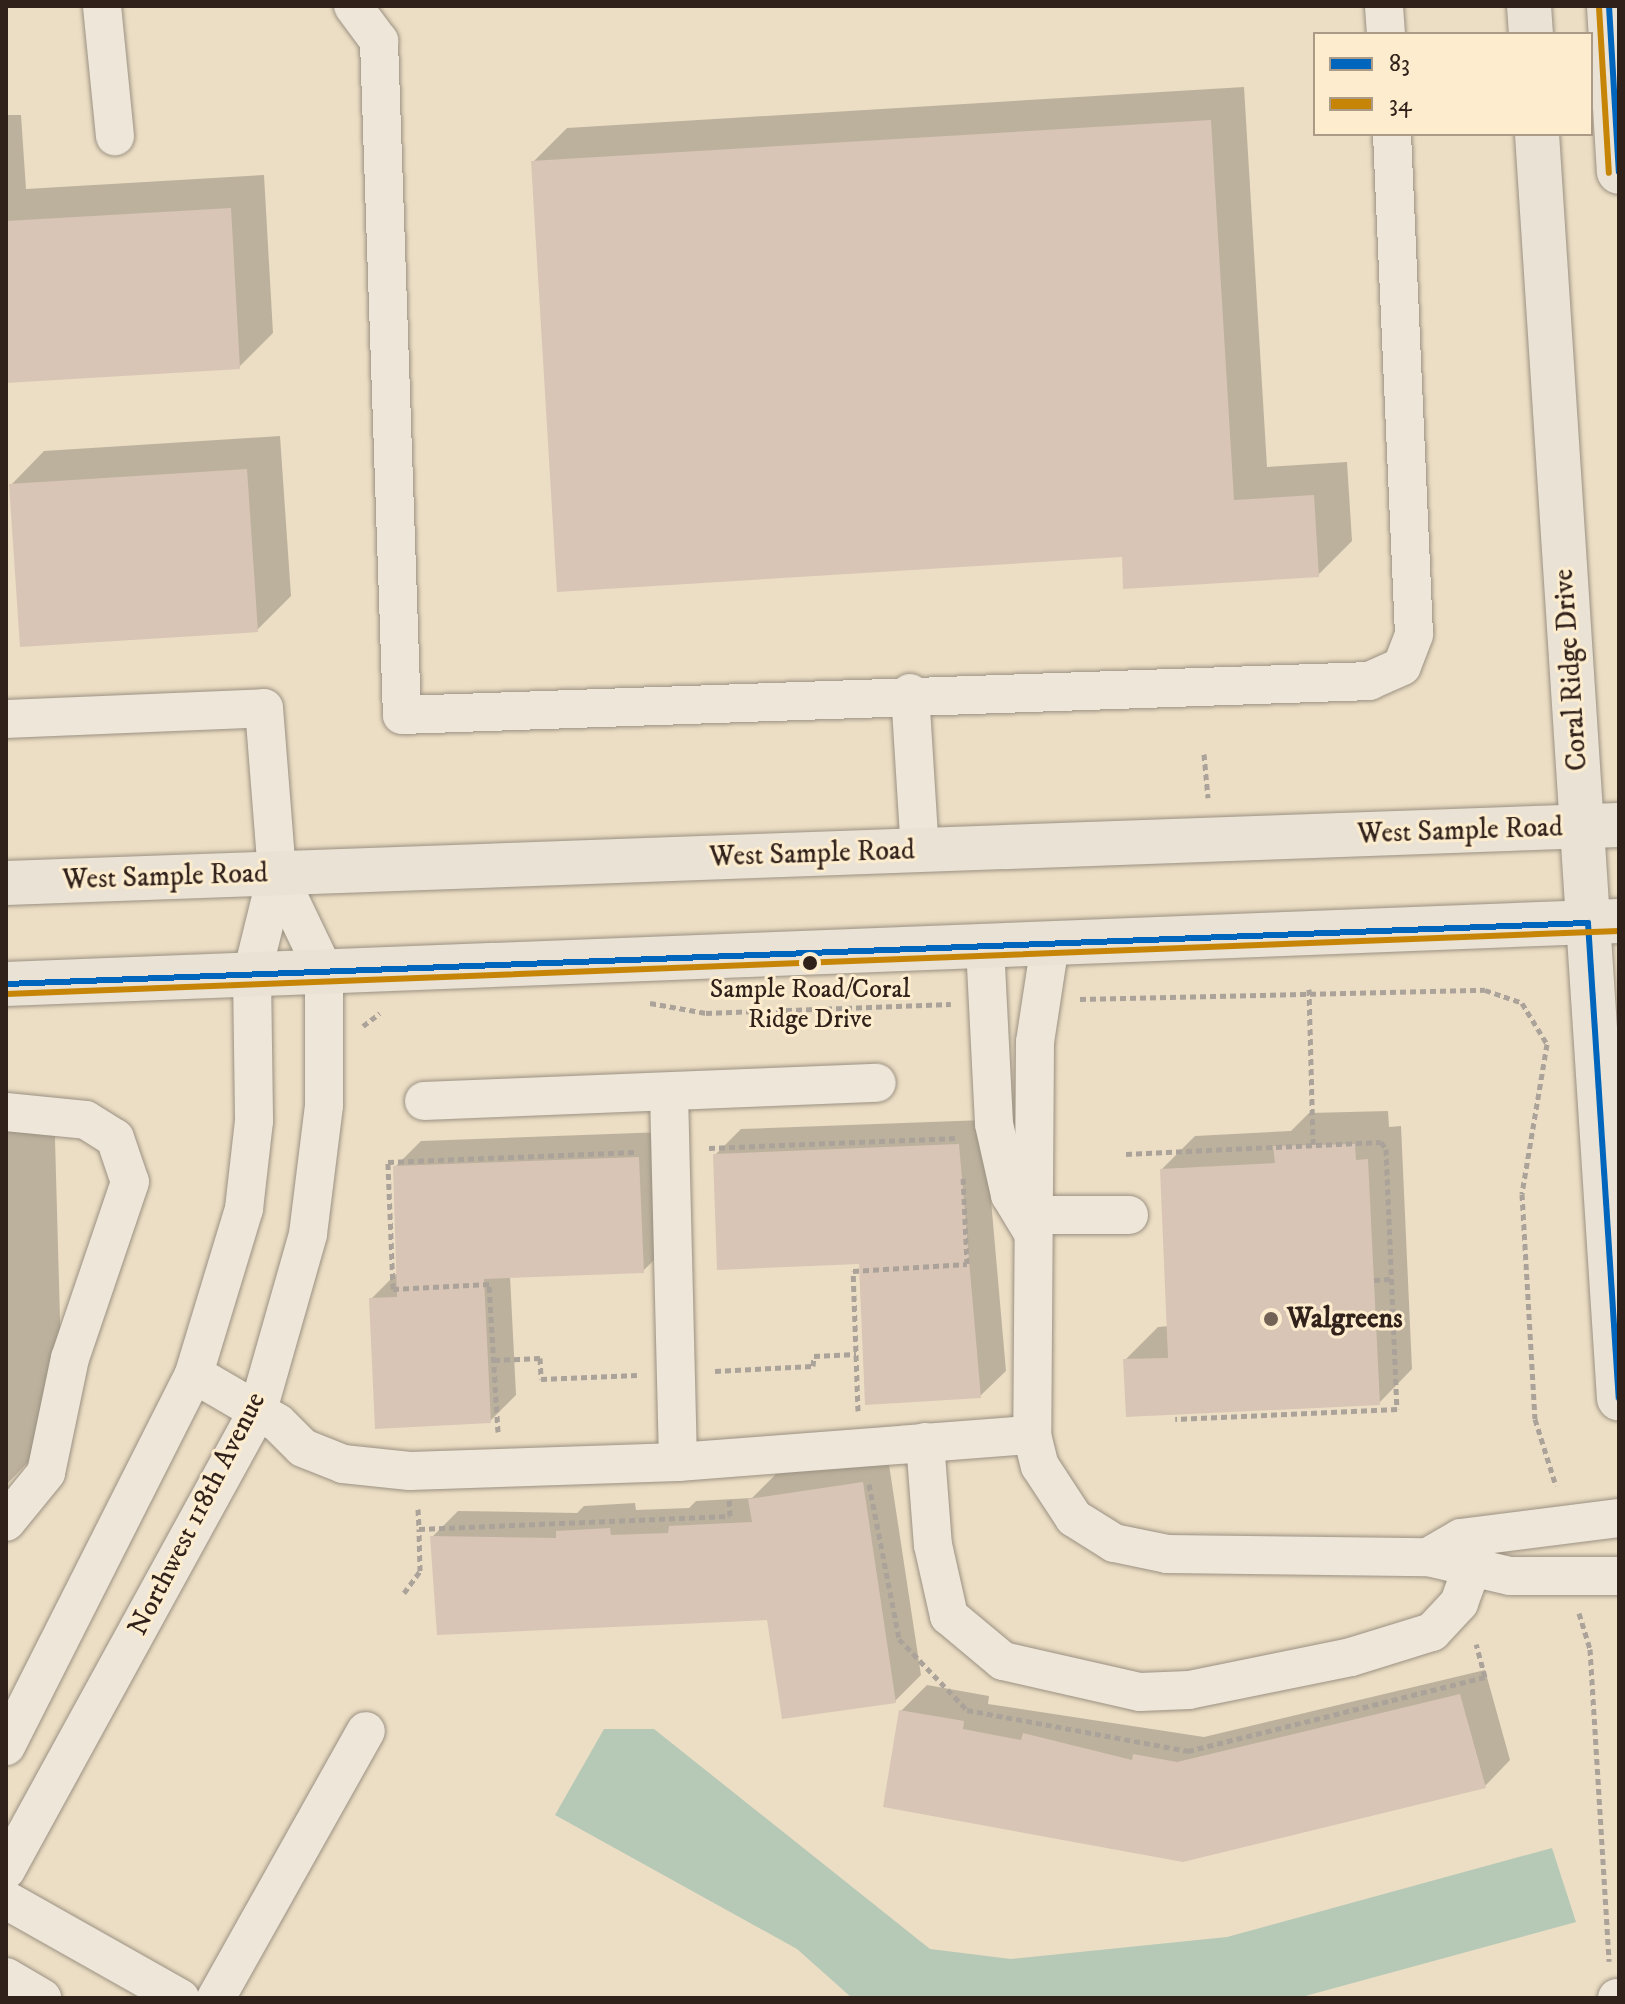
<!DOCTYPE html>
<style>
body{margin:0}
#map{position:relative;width:1625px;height:2004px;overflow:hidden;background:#ecdec4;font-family:"IM FELL DW Pica",serif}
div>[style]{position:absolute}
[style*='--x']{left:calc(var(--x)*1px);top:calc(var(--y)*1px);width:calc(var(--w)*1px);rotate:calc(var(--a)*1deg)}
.water>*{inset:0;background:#b6c8b6}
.shadow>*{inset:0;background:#0003}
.building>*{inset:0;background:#d9c5b5}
.path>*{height:5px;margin-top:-2.5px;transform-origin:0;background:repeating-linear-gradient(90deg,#aba39a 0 6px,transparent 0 10px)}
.roads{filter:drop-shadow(0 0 2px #9b9182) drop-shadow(0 0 2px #9b9182)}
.minor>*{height:38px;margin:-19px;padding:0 19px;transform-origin:19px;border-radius:19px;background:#eee6d9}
.major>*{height:44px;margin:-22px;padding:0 22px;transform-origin:22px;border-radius:22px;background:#eae2d4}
.bus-1>*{height:6px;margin:-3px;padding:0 3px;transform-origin:3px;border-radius:3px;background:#0065bd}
.bus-2>*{height:6px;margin:-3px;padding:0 3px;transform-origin:3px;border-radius:3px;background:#c68507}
.dots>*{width:22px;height:22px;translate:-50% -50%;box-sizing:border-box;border:4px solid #fdedce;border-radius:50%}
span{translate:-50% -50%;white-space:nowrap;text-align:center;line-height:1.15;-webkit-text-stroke:6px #fdedce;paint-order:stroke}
.bus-label{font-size:26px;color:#31211b}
.street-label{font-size:28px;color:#31211b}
.poi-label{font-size:28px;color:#31211b;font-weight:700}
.left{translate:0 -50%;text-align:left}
.frame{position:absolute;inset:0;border:8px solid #31211b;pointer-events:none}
.legend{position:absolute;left:1313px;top:32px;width:280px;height:104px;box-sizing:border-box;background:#fdedce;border:2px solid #ab9b86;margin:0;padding:10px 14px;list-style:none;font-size:24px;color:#31211b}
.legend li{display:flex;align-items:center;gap:16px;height:40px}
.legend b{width:40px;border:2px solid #ab9b86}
</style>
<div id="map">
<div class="water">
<i style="clip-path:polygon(604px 1729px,654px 1729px,930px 1949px,1011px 1959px,1227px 1937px,1552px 1848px,1576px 1922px,1298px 1998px,852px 1998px,797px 1949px,555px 1815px)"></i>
</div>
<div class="shadow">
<i style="clip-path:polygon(1244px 87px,1267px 467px,1347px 462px,1352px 541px,1318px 575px,1124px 555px,533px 162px,567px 128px)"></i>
<i style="clip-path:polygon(6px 115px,21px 115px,26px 189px,264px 175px,273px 333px,239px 367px,6px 380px)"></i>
<i style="clip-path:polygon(280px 436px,291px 596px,257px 630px,11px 485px,44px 451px)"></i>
<i style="clip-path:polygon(54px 1103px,63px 1426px,6px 1485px,6px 1105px)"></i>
<i style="clip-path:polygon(1388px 1111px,1389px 1127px,1401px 1126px,1412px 1369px,1379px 1403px,1125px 1360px,1158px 1327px,1169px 1326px,1162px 1169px,1195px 1136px,1291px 1131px,1309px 1113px)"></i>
<i style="clip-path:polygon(984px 1120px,1006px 1371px,980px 1396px,861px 1262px,715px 1155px,741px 1129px)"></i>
<i style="clip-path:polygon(664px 1132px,669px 1245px,643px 1271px,510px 1276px,516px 1395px,490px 1421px,371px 1299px,397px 1273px,395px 1167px,421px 1141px)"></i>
<i style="clip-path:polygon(888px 1458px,921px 1675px,895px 1701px,768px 1617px,432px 1537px,458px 1511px,577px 1513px,584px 1506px,635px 1503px,636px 1510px,689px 1508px,696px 1501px,752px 1498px,776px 1474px)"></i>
<i style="clip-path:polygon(1485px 1670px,1510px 1760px,1485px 1786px,1184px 1860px,901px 1711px,927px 1685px,989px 1696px,988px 1704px,1204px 1737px)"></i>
</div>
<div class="building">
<i style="clip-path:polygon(1211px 120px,1234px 500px,1314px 495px,1319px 577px,1123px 589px,1122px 557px,557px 592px,531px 161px)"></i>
<i style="clip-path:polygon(231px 208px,240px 369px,6px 383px,6px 221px)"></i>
<i style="clip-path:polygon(247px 469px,258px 632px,20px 647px,9px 484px)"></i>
<i style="clip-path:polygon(959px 1144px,981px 1398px,865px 1405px,859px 1264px,717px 1270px,713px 1154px)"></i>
<i style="clip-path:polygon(1355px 1144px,1356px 1160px,1368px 1159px,1380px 1405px,1126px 1417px,1123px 1359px,1168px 1358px,1160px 1169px,1275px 1163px,1273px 1146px)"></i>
<i style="clip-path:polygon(639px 1157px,644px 1273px,484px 1279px,491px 1423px,375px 1429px,369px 1298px,397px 1297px,393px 1166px)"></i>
<i style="clip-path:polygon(863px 1482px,896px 1703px,782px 1719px,767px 1620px,437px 1635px,430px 1536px,556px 1538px,556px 1531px,610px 1528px,611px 1535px,668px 1533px,669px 1526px,752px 1522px,748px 1499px)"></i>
<i style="clip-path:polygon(1460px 1694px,1486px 1788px,1183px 1862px,883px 1807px,899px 1710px,964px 1721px,963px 1729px,1021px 1740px,1023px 1733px,1132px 1760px,1133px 1754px,1177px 1762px)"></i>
</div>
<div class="path">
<i style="--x:1204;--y:754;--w:44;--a:84.8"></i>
<i style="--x:1309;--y:989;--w:155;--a:88.5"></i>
<i style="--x:1080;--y:999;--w:405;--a:-1.3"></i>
<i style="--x:1485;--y:990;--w:39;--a:19"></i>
<i style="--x:1522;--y:1003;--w:48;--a:58.6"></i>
<i style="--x:1547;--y:1044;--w:152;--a:99.5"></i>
<i style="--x:1522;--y:1194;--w:225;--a:86.7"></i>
<i style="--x:1535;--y:1419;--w:70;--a:72.6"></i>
<i style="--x:650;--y:1003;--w:57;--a:10.1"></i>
<i style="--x:706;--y:1013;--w:245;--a:-2.1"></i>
<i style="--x:363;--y:1026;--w:21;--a:-37"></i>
<i style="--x:709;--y:1148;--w:249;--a:-2.3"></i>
<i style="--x:1126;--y:1154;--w:255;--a:-2.7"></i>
<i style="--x:1381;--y:1142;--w:9;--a:54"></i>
<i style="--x:1386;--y:1149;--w:260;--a:87.6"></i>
<i style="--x:1397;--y:1409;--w:222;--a:177.4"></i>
<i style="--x:1374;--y:1280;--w:17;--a:-3"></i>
<i style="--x:494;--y:1360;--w:46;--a:-2.5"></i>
<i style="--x:540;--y:1358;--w:21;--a:87"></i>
<i style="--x:541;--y:1379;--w:96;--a:-2.4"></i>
<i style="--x:715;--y:1371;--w:98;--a:-2.9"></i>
<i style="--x:813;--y:1366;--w:10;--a:-84"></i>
<i style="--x:814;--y:1356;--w:42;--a:-2.7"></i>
<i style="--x:858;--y:1411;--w:140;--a:-92"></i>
<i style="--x:853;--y:1271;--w:114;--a:-3.5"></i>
<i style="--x:967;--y:1264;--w:87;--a:-92.6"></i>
<i style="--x:498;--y:1432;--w:148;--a:-93.5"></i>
<i style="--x:489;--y:1284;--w:96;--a:177"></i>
<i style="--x:393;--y:1289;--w:127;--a:-92.3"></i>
<i style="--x:388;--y:1162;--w:247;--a:-2.3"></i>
<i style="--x:869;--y:1484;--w:158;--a:79"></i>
<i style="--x:899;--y:1639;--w:98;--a:46.2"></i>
<i style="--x:967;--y:1710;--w:225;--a:10.5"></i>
<i style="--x:1188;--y:1751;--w:306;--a:-14"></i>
<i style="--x:1485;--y:1677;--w:34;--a:-105"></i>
<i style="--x:418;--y:1509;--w:20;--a:87"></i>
<i style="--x:419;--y:1529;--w:311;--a:-2.4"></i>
<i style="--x:730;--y:1516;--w:18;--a:-93"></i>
<i style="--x:404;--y:1593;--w:27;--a:-54"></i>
<i style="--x:420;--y:1571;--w:42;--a:-91.4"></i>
<i style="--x:1579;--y:1613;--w:38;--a:73"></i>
<i style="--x:1590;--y:1649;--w:313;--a:86.5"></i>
</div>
<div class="roads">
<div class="minor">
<i style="--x:102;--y:6;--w:131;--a:84.3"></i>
<i style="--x:353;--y:6;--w:44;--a:53.4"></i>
<i style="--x:379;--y:41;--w:674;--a:88.05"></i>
<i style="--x:402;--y:715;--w:968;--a:-2.01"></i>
<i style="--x:1369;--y:681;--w:36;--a:-24"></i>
<i style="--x:1402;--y:666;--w:34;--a:-69"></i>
<i style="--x:1414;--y:634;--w:500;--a:-92.52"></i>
<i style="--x:1384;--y:6;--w:28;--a:86"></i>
<i style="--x:910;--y:693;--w:157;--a:86.4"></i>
<i style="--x:6;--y:719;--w:258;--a:-2.4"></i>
<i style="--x:264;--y:708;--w:166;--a:85.5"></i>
<i style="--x:277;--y:873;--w:104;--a:103.9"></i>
<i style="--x:252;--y:974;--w:147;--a:89.2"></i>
<i style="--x:254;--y:1121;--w:89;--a:96.5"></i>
<i style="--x:244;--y:1209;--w:172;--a:106.9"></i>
<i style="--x:194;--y:1374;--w:417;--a:116.8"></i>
<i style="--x:1050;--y:944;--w:99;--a:98.7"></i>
<i style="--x:1035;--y:1042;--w:393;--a:90.4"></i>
<i style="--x:1032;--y:1435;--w:32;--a:76"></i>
<i style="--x:1040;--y:1466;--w:62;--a:56.8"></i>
<i style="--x:1074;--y:1518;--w:47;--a:32"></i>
<i style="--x:1114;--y:1543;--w:54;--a:11.7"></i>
<i style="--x:1167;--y:1554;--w:261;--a:0.7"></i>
<i style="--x:1428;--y:1557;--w:84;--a:13"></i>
<i style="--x:1510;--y:1576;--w:109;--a:0"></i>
<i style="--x:985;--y:946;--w:178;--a:87.1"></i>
<i style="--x:994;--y:1124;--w:73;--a:77.3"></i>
<i style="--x:1010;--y:1195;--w:44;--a:58.8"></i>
<i style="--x:669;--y:1093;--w:369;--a:88.6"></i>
<i style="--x:424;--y:1101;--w:453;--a:-2.3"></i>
<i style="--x:6;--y:1112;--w:80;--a:5.7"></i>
<i style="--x:86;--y:1120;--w:34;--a:32"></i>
<i style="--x:115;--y:1138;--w:46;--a:71.2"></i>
<i style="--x:130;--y:1182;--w:186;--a:108.8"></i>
<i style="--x:70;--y:1358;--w:117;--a:101.8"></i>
<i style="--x:46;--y:1473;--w:63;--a:129.2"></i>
<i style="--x:1035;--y:1215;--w:94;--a:0"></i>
<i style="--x:194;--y:1374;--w:97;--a:30.3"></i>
<i style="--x:278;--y:1423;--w:35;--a:45"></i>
<i style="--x:303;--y:1448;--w:43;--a:21.8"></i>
<i style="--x:343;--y:1464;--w:67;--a:6"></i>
<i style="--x:410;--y:1471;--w:268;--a:-1.9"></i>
<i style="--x:678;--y:1462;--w:355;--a:-4.4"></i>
<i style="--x:925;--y:1442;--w:103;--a:85.6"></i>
<i style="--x:933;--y:1545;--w:73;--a:77.3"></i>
<i style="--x:949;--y:1616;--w:70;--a:39.8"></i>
<i style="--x:1003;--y:1661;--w:140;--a:12.8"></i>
<i style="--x:1140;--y:1692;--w:49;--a:-2.3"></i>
<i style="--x:1189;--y:1690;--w:165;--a:-11.5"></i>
<i style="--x:1351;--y:1657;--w:85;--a:-17.2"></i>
<i style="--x:1432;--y:1632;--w:40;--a:-47"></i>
<i style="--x:1459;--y:1603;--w:38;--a:-70"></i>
<i style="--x:1428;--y:1557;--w:38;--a:-30"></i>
<i style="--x:1461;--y:1538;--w:159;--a:-7.2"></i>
<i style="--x:6;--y:1870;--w:525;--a:-61.28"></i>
<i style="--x:258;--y:1410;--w:183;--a:-74.1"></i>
<i style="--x:308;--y:1234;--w:130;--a:-82.9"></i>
<i style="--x:324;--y:1105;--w:134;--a:-90"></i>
<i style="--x:324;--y:971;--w:109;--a:-115.6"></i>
<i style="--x:6;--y:1900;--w:200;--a:29.4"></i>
<i style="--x:6;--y:1977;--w:42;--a:30.3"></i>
<i style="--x:216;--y:1998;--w:306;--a:-60.7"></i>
<i style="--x:1617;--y:1998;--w:2;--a:0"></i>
</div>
<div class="major">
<i style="--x:1529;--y:6;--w:28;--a:86"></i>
<i style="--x:1609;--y:6;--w:166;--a:86.6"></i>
<i style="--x:1537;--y:134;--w:1267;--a:86.29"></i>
<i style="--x:6;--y:883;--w:1614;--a:-2.06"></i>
<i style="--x:6;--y:984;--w:1614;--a:-2.24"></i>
</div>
</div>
<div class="bus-1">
<i style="--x:1609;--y:6;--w:166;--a:86.6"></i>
<i style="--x:6;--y:984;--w:1583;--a:-2.21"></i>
<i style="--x:1588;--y:923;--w:476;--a:86.3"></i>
</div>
<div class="bus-2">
<i style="--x:1599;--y:7;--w:166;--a:86.6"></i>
<i style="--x:6;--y:994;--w:1614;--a:-2.24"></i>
</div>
<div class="dots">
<i style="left:810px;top:963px;background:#31211b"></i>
<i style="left:1271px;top:1319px;background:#726356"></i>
</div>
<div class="bus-label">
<span style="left:810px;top:1005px">Sample Road/Coral<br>Ridge Drive</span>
</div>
<div class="street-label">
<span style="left:1571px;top:670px;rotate:-94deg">Coral Ridge Drive</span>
<span style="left:1460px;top:831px;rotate:-2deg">West Sample Road</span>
<span style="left:812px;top:854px;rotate:-2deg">West Sample Road</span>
<span style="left:165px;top:877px;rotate:-2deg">West Sample Road</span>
<span style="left:197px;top:1514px;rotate:-63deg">Northwest 118th Avenue</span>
</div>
<div class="poi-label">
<span class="left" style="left:1287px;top:1319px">Walgreens</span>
</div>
<div class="frame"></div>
<ul class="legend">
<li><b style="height:10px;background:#0065bd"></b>83</li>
<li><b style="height:10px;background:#c68507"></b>34</li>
</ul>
</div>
